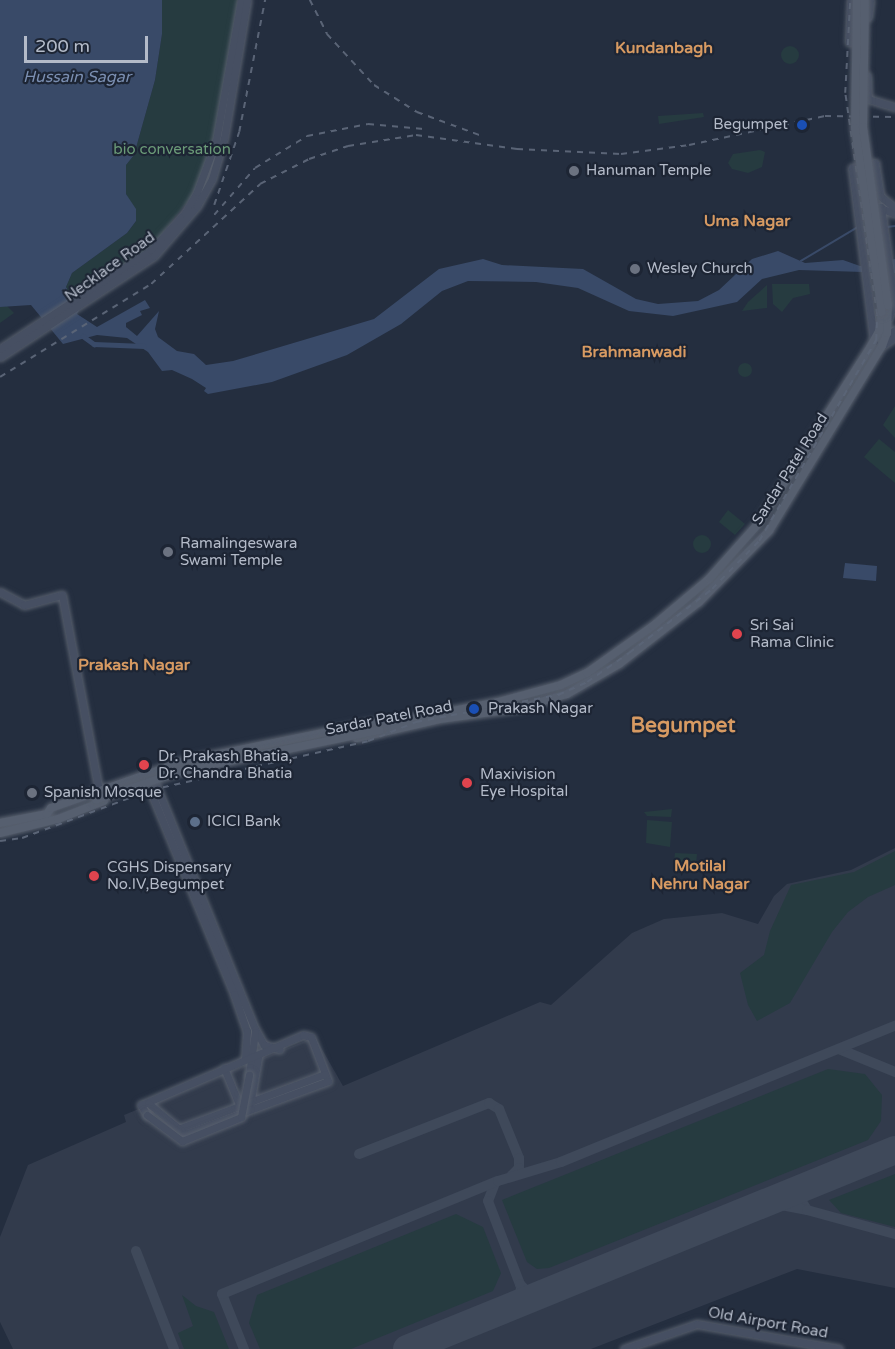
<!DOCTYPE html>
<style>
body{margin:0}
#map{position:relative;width:895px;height:1349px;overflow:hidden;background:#242e3f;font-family:"Varela Round",sans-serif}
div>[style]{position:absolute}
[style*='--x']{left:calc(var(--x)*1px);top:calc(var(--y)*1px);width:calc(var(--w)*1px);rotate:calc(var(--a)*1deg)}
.airport>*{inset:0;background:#323b4c}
.green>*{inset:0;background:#263b40}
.round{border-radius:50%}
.water>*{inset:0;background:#394a68}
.stream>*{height:1.5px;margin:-0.75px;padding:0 0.75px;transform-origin:0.75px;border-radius:0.75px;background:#394a68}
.canal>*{height:4.5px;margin:-2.25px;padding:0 2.25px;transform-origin:2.25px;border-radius:2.25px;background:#394a68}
.taxiway>*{height:10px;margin:-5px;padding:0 5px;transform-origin:5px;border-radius:5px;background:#3f495a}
.runway>*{height:28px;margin:-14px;padding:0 14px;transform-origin:14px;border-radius:14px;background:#3f495a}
.roads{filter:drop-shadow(0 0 2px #565e6c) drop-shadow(0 0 2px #565e6c)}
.secondary>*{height:7px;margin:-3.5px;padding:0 3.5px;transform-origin:3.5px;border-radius:3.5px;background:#464f62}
.primary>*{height:8px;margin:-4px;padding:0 4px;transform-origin:4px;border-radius:4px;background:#565f6f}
.rail>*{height:1.5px;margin-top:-0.75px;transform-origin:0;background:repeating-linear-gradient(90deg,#5a6476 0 6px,transparent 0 12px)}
.bridges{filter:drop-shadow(0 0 2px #565e6c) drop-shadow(0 0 2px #565e6c)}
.secondary-bridge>*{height:7px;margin:-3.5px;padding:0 3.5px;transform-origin:3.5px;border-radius:3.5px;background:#464f62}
.primary-bridge>*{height:8px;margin:-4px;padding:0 4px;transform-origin:4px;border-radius:4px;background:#565f6f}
.dots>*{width:16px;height:16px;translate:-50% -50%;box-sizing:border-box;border:3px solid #1d2534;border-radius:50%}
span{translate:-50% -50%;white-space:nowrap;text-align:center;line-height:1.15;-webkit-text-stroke:4.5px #1d2534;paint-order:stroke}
.poi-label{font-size:15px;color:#b4bbc9}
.right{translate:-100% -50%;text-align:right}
.left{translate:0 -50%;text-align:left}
.park-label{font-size:15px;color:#6b9b78}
.street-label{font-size:15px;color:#b4bbc9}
.neighbourhood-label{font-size:16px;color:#d79a62;font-weight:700}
.water-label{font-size:16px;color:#7b8fb2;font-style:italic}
.district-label{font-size:21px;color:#d79a62;font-weight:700}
.scale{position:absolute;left:24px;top:36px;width:124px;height:27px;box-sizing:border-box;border:3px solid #b4bbc9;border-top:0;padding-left:8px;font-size:18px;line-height:21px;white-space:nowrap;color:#b4bbc9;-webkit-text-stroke:4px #1d2534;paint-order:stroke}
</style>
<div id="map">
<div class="airport">
<i style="clip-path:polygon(895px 848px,895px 1288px,797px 1269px,591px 1349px,13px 1349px,0 1322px,0 1237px,28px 1165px,126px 1122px,124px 1115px,315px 1037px,343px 1086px,540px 1002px,551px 1005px,632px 933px,664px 919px,722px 913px,758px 924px,774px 896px,787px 884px,851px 870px)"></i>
</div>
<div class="green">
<i style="clip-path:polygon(162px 0,238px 0,217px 127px,207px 160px,193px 195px,151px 247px,71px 301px,66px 287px,72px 273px,127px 233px,136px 221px,126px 194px,126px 165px,134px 155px,155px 80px,162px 34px)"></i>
<i class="round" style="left:781px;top:46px;width:18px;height:18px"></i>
<i style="clip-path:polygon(703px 113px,704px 117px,659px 124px,658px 116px)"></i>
<i style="clip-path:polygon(760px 150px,765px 152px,762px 167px,748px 173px,732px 169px,728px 163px,733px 154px)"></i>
<i style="clip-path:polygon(772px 284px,809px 284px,810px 294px,793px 298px,782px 312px,773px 304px)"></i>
<i style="clip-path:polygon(767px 285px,767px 308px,742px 311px,748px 302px)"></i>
<i style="clip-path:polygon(7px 306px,14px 313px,0 323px,0 307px)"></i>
<i class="round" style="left:738px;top:363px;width:14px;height:14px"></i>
<i style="clip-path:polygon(895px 406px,895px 438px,883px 425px)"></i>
<i style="clip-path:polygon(879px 439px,895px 452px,895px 483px,864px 457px)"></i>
<i style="clip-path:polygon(728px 510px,745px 524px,735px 535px,719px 522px)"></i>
<i class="round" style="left:693px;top:535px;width:18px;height:18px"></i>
<i style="clip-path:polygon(672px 809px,671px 817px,647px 816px,644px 812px)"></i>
<i style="clip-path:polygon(647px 820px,672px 822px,670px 847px,646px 843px)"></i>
<i style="clip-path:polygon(895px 851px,895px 885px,868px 897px,848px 912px,832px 932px,790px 1003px,757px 1021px,748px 1005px,740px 973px,764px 955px,770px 931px,791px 885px,854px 872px)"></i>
<i style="clip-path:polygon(675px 853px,697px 854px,696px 864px,674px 862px)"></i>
<i style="clip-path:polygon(828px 1069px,865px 1074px,882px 1095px,881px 1121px,868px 1140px,549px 1268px,537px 1269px,527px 1262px,502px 1200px)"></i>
<i style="clip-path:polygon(895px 1174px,895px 1227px,841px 1213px,829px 1200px)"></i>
<i style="clip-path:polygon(456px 1214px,483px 1227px,501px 1273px,493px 1291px,351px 1349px,260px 1349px,249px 1323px,257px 1295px)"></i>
<i style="clip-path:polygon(182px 1295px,196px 1306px,214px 1312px,229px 1349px,184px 1349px,178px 1333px,193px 1326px)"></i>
</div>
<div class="water">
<i style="clip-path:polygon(0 0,162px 0,162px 34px,155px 80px,134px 155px,126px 165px,126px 194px,136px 209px,136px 221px,127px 233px,72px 273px,66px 287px,79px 310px,77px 314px,97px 327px,145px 300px,150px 308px,140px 311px,142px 315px,126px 323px,126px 327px,137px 336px,159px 311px,155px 329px,158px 337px,177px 351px,194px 354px,206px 365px,233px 361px,374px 319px,439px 269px,483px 259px,502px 265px,583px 269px,636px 299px,658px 304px,698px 301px,719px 290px,752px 259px,778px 251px,805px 263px,843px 260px,860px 266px,895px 259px,895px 273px,799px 270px,762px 279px,737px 302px,673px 316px,629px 311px,578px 288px,536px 282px,468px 281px,442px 291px,401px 324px,347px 355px,272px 382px,208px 394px,204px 391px,206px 388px,192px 379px,172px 370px,162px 371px,148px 352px,127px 338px,97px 335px,63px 344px,31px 305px,0 307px)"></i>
<i style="clip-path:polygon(845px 563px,877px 566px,876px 581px,843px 578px)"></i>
</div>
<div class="stream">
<i style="--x:887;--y:227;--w:8;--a:-7"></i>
<i style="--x:801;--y:261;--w:66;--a:-30.8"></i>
</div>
<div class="canal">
<i style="--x:83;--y:336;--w:14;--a:36"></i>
<i style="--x:94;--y:344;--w:50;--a:2.3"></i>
</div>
<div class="taxiway">
<i style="--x:839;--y:1049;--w:61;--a:22.3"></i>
<i style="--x:359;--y:1154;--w:140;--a:-21.4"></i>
<i style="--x:489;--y:1103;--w:12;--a:31"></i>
<i style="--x:499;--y:1109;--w:53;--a:67.8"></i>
<i style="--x:519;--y:1158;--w:10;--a:90"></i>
<i style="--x:519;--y:1168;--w:11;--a:135"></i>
<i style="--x:495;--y:1183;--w:19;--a:111"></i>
<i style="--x:488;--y:1201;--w:92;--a:69"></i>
<i style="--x:521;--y:1287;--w:10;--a:96"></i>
<i style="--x:520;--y:1297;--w:13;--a:129"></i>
<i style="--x:803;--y:1188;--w:10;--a:114"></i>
<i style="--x:799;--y:1197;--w:15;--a:58"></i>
<i style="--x:759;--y:1206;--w:17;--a:-7"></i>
<i style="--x:776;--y:1204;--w:32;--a:11"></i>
<i style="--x:807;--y:1210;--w:91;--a:15.3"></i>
<i style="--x:136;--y:1251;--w:105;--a:68.8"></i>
<i style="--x:520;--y:1284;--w:13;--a:48"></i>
<i style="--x:529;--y:1294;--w:13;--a:4"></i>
<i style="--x:244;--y:1349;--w:59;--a:-111.8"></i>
<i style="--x:222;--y:1294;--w:298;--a:-22.3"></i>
<i style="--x:498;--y:1181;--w:66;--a:-16.8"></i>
<i style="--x:561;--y:1162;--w:361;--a:-22.2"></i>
</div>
<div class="runway">
<i style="--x:407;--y:1349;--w:527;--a:-22.18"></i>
</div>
<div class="roads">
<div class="secondary">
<i style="--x:851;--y:0;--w:42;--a:92.7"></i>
<i style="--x:849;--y:42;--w:12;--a:0"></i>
<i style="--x:868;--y:17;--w:17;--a:-83"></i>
<i style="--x:867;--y:76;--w:23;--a:88"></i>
<i style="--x:868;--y:99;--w:28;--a:17"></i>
<i style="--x:878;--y:207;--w:18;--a:22"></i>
<i style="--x:881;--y:207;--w:96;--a:82.2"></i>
<i style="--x:894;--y:302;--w:16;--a:108"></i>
<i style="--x:885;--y:337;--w:12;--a:-35"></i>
<i style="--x:874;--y:341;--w:174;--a:-97.2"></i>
<i style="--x:852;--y:168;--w:24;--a:-12"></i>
<i style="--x:875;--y:163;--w:33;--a:81"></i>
<i style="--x:880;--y:196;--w:19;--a:39"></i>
<i style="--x:882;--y:346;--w:16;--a:-35"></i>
<i style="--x:0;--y:349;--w:181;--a:-33.3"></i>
<i style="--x:151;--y:250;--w:50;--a:-47.4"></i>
<i style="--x:185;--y:213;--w:24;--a:-60"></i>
<i style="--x:197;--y:192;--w:54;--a:-69.6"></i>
<i style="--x:216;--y:141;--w:143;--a:-79.9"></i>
<i style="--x:0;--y:357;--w:184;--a:-33.3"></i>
<i style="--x:154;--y:256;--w:66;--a:-49.3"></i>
<i style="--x:197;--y:206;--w:31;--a:-61"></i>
<i style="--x:212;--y:179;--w:43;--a:-73.7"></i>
<i style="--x:224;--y:138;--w:140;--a:-80.5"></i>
<i style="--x:0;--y:592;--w:27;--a:28"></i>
<i style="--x:24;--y:605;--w:39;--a:-15"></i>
<i style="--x:62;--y:595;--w:199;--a:79.3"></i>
<i style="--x:155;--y:783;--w:266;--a:67.9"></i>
<i style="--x:255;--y:1029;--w:18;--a:61"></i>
<i style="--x:264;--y:1045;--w:16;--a:15"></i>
<i style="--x:148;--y:785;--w:226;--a:67.6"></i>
<i style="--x:234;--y:994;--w:39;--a:71"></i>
<i style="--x:247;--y:1031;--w:28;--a:94"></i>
<i style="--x:224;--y:1068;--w:44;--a:67.5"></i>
<i style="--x:249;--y:1075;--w:43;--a:-82.1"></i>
<i style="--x:250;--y:1105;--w:49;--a:-80.5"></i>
<i style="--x:147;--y:1115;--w:12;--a:-121"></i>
<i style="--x:141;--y:1105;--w:176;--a:-23.4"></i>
<i style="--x:303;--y:1035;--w:8;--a:14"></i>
<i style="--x:311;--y:1037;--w:47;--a:68.9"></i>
<i style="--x:328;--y:1081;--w:153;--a:159.7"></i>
<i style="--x:185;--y:1134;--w:48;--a:-140"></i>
<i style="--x:178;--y:1129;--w:157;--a:-20.5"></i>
<i style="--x:624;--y:1349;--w:77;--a:-18.9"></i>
<i style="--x:697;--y:1324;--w:144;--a:10"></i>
</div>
<div class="primary">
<i style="--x:367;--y:728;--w:134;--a:-11.2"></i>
<i style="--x:498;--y:702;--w:65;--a:-15.1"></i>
<i style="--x:561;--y:685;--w:29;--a:-25"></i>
<i style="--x:587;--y:673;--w:81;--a:-35.5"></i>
<i style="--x:653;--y:626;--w:73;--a:-40"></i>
<i style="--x:709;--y:579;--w:74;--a:-48.3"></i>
<i style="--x:758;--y:524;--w:205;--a:-57.6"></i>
<i style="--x:868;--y:351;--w:23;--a:-61"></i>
<i style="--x:879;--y:331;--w:19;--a:-81"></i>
<i style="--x:357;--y:738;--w:85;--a:-12.9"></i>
<i style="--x:440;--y:719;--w:81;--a:-7.8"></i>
<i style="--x:520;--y:708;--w:49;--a:-16.6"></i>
<i style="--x:567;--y:694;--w:60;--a:-30"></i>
<i style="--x:619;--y:664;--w:101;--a:-37.8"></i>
<i style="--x:699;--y:602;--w:100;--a:-45.4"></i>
<i style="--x:769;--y:531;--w:217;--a:-58.6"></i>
<i style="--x:882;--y:346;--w:14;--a:-69"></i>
<i style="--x:887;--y:333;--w:28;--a:-88"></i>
<i style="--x:0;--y:823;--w:48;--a:-10.8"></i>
<i style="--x:47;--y:814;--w:7;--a:-56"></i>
<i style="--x:51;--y:808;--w:142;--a:-19.3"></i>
<i style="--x:185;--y:761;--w:191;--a:-11.5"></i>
<i style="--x:0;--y:833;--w:60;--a:-13.6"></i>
<i style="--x:58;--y:819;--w:49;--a:-21.4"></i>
</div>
</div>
<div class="rail">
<i style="--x:310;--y:0;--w:38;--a:63"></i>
<i style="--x:327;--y:34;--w:69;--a:47.3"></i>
<i style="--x:374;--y:85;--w:51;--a:32.1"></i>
<i style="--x:417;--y:112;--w:69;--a:20.3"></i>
<i style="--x:214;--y:205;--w:77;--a:-71.1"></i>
<i style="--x:239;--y:132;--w:135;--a:-78.9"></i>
<i style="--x:214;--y:215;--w:62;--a:-48.9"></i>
<i style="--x:255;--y:168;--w:61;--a:-31.6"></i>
<i style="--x:307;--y:136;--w:62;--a:-11.1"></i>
<i style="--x:368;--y:124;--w:56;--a:5.1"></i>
<i style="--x:0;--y:377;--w:177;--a:-31.6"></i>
<i style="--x:151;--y:284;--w:148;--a:-42.5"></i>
<i style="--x:260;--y:184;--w:55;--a:-27"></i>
<i style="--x:309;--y:159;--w:41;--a:-18.4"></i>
<i style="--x:348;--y:146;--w:69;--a:-9.2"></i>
<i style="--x:416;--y:135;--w:102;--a:7.9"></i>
<i style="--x:517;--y:149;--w:104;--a:2.8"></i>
<i style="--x:621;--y:154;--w:69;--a:-7.5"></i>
<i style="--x:689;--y:145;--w:139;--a:-12"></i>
<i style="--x:825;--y:116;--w:70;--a:0.8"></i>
<i style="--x:0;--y:841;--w:22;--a:-8"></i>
<i style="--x:22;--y:838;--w:138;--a:-20.4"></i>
<i style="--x:151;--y:790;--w:222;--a:-12.7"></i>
<i style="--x:368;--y:741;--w:52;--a:-21.6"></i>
<i style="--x:416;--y:722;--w:145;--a:-10.8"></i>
<i style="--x:558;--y:695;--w:32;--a:-24"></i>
<i style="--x:587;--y:682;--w:51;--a:-34.6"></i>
<i style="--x:629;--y:653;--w:105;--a:-37.6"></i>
<i style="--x:712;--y:589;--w:67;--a:-45.6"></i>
<i style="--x:759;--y:541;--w:233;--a:-59.8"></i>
<i style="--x:876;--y:340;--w:25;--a:-88"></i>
<i style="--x:877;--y:315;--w:224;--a:-98.2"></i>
<i style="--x:845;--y:93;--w:93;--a:-86.9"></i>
</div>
<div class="bridges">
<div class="secondary-bridge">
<i style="--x:147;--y:1115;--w:44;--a:36.6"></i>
<i style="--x:182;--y:1141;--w:64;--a:-22.1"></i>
<i style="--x:241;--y:1117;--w:43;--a:-79.2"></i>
</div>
<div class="primary-bridge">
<i style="--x:857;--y:0;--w:128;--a:90.9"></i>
<i style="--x:855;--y:128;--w:186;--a:81.7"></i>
<i style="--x:865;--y:0;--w:127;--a:90.9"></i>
<i style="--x:863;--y:127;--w:180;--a:82"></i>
<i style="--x:96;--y:800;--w:90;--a:-18.8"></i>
<i style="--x:181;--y:771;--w:203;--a:-11.6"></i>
</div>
</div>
<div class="dots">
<i style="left:802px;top:125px;background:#1a4fb4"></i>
<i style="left:574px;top:171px;background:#6b7280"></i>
<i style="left:635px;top:269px;background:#6b7280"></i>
<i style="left:168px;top:552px;background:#6b7280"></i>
<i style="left:737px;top:634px;background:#e0444e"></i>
<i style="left:474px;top:709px;background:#1a4fb4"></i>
<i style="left:144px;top:765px;background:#e0444e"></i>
<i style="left:467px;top:783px;background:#e0444e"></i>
<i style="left:32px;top:793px;background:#6b7280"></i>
<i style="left:195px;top:822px;background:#5c6f8a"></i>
<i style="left:94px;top:876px;background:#e0444e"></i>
</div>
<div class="poi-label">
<span class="right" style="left:788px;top:125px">Begumpet</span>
<span class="left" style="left:586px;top:171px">Hanuman Temple</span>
<span class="left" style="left:647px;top:269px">Wesley Church</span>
<span class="left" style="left:180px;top:552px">Ramalingeswara<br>Swami Temple</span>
<span class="left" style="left:750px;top:634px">Sri Sai<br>Rama Clinic</span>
<span class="left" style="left:488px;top:709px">Prakash Nagar</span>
<span class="left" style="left:158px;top:765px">Dr. Prakash Bhatia,<br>Dr. Chandra Bhatia</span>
<span class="left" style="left:480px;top:783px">Maxivision<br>Eye Hospital</span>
<span class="left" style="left:44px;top:793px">Spanish Mosque</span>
<span class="left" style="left:207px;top:822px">ICICI Bank</span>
<span class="left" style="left:107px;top:876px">CGHS Dispensary<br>No.IV,Begumpet</span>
</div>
<div class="park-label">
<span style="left:172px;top:150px">bio conversation</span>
</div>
<div class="street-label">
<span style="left:110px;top:267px;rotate:-36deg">Necklace Road</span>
<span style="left:790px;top:469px;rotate:-58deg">Sardar Patel Road</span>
<span style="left:389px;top:718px;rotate:-11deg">Sardar Patel Road</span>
<span style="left:768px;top:1323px;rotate:10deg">Old Airport Road</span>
</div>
<div class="neighbourhood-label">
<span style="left:664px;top:48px">Kundanbagh</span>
<span style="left:747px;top:221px">Uma Nagar</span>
<span style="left:634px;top:352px">Brahmanwadi</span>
<span style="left:134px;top:665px">Prakash Nagar</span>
<span style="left:700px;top:875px">Motilal<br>Nehru Nagar</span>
</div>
<div class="water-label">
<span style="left:77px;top:77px">Hussain Sagar</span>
</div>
<div class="district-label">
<span style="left:683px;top:726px">Begumpet</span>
</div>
<div class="scale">200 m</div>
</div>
